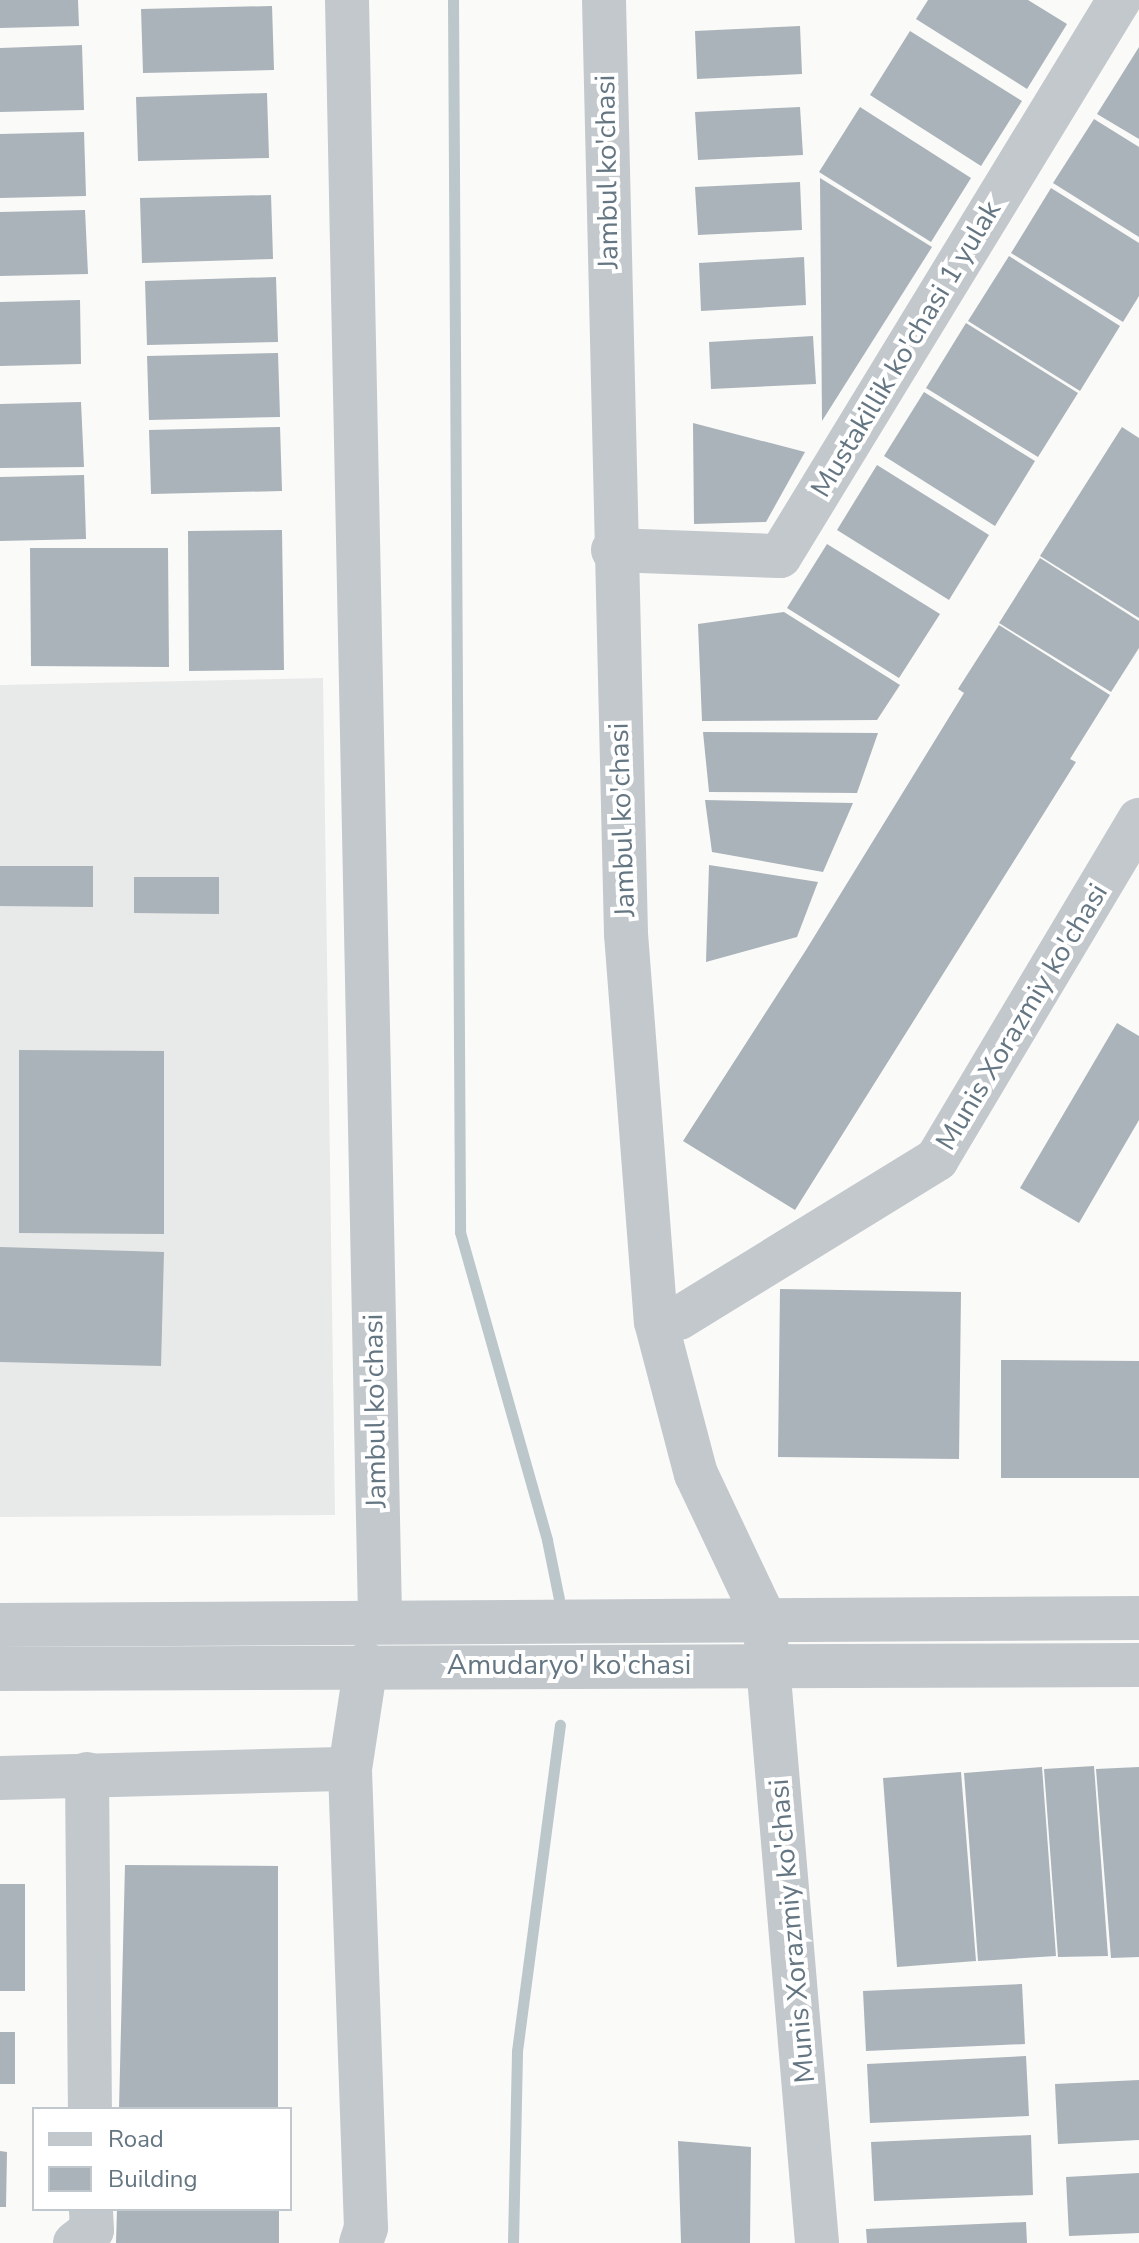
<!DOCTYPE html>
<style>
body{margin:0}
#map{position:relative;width:1139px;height:2243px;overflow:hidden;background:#fafaf8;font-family:"Nunito Sans",sans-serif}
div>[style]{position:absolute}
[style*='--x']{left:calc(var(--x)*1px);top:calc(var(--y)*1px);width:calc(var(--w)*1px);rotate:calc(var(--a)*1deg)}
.built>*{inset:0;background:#e8e9e9}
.stream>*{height:11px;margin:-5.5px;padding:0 5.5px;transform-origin:5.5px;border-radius:5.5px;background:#bbc7cb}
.building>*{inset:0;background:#aab3b9}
.minor>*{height:44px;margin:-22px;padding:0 22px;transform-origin:22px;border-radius:22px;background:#c3c8cc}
span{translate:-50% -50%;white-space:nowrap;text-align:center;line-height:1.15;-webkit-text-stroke:8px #fff;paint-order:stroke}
.street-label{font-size:28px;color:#657683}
.legend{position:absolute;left:32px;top:2107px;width:260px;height:104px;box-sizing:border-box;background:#fff;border:2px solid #c1c8cd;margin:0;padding:10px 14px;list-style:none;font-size:24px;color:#657683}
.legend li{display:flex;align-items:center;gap:16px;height:40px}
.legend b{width:40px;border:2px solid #c1c8cd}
</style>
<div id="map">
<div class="built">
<i style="clip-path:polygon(323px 678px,335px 1515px,0 1517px,0 685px)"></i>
</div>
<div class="stream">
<i style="--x:453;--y:0;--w:1232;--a:89.67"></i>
<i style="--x:460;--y:1232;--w:320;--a:74.2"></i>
<i style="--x:547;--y:1540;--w:60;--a:78.5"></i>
<i style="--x:513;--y:2243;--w:192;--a:-88.8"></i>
<i style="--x:517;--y:2051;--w:329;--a:-82.5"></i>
</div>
<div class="building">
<i style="clip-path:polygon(0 0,78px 0,79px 26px,0 28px)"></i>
<i style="clip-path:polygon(928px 0,1028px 0,1067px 24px,1027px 89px,916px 19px)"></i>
<i style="clip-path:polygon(272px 6px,274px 70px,143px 73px,141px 9px)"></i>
<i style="clip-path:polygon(800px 26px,802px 74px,697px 79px,695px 31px)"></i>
<i style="clip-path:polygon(910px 31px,1022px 101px,981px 166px,870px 95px)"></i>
<i style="clip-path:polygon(82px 45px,84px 110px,0 112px,0 48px)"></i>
<i style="clip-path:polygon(1139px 47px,1139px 139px,1097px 114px)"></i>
<i style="clip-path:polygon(267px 93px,269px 158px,138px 161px,136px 97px)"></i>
<i style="clip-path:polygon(800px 107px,803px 155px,698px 160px,695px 112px)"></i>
<i style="clip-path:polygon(860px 107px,971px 178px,931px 242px,819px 172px)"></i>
<i style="clip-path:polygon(1094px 119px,1139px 147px,1139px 237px,1053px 183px)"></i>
<i style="clip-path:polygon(84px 132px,86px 196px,0 198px,0 134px)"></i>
<i style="clip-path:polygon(820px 178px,932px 247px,822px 421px)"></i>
<i style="clip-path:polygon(800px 182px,802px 230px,698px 235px,695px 187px)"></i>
<i style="clip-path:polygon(1051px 188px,1139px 243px,1139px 296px,1123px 322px,1011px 253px)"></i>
<i style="clip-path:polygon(271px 195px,273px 259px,142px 263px,140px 198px)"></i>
<i style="clip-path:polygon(85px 210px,88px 274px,0 276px,0 212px)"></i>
<i style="clip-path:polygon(1009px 256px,1120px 326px,1080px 391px,968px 321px)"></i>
<i style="clip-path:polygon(804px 257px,806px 305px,701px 311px,699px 263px)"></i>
<i style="clip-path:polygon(276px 277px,278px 342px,147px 345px,145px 281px)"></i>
<i style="clip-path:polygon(80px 300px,81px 364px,0 366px,0 302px)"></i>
<i style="clip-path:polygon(966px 323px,1078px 393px,1038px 457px,926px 388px)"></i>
<i style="clip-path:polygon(813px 336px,816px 384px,711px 389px,709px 342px)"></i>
<i style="clip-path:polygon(278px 353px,280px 417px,149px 420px,147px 356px)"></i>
<i style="clip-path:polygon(924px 392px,1035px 461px,995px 526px,884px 456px)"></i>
<i style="clip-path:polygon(81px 402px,84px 467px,0 468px,0 404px)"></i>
<i style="clip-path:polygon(693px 423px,805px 452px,766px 522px,694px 524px)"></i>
<i style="clip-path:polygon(280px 427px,282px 491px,151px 494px,149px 430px)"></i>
<i style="clip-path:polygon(1122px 427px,1139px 438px,1139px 618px,1040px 556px)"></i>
<i style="clip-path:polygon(877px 465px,989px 535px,949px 600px,837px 530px)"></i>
<i style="clip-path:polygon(84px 475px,86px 539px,0 541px,0 477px)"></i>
<i style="clip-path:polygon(282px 530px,284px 670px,189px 671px,188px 531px)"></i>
<i style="clip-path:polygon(827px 544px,940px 614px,899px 678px,787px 608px)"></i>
<i style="clip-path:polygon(30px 548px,168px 548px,169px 667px,31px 666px)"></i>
<i style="clip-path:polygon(1040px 558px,1139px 621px,1139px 648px,1111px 692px,999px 623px)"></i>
<i style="clip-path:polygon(784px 612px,900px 685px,877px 720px,702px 721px,698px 624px)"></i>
<i style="clip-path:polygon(999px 625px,1110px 695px,1070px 759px,1076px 762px,795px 1210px,683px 1141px,806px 950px,964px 693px,958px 689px)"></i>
<i style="clip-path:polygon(703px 732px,878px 733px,857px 793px,709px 792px)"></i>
<i style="clip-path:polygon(705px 800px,853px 803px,823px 872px,712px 852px)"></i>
<i style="clip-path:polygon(709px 865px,818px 882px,797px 937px,706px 962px)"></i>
<i style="clip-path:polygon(0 866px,93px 866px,93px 907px,0 906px)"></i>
<i style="clip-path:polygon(134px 877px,219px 877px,219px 914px,134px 913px)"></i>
<i style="clip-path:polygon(1117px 1023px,1139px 1036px,1139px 1120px,1079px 1223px,1020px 1188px)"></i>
<i style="clip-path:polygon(19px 1050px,164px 1051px,164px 1234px,19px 1233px)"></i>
<i style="clip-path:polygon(0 1247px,164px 1252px,161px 1366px,0 1362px)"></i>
<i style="clip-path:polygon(780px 1289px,961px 1292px,959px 1459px,778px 1457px)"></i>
<i style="clip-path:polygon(1001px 1360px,1139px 1361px,1139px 1478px,1001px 1478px)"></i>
<i style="clip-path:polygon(1094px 1766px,1108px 1956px,1058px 1957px,1044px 1769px)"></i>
<i style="clip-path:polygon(1042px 1767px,1056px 1956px,978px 1961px,964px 1773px)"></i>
<i style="clip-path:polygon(1139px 1767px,1139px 1957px,1111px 1958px,1096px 1769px)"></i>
<i style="clip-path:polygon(961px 1772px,976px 1961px,897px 1967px,883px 1778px)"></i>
<i style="clip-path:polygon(125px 1865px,278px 1866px,278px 2109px,119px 2109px)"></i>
<i style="clip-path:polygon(0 1884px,25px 1884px,25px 1991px,0 1991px)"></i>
<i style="clip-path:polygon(1022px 1984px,1025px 2044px,866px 2051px,863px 1991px)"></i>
<i style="clip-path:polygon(0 2032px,15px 2032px,15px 2084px,0 2084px)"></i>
<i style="clip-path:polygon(1026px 2056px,1029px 2116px,870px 2123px,867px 2064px)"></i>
<i style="clip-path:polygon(1139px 2080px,1139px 2140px,1058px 2144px,1055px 2084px)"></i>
<i style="clip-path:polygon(1031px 2135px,1033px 2195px,874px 2201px,871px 2142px)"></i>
<i style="clip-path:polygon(678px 2141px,751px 2147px,750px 2243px,681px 2243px)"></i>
<i style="clip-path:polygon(0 2151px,7px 2152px,6px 2207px,0 2207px)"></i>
<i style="clip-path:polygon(1139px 2173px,1139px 2233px,1069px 2236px,1066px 2177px)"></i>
<i style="clip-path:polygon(117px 2209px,279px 2209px,279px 2243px,116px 2243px)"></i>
<i style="clip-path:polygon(1026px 2222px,1027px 2243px,867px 2243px,866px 2229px)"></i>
</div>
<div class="minor">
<i style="--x:347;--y:0;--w:1622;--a:88.83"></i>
<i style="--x:604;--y:0;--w:934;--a:88.65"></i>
<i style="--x:626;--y:934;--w:389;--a:85.6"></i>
<i style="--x:656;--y:1322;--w:157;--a:75.3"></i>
<i style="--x:696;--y:1474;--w:159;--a:64.7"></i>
<i style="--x:764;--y:1618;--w:627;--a:85.15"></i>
<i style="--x:613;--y:550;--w:167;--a:2.1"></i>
<i style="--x:780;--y:556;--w:651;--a:-58.63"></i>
<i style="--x:679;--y:1318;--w:303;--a:-31.6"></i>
<i style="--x:937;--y:1159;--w:395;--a:-59.2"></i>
<i style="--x:0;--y:1625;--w:1139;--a:-0.35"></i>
<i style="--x:0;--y:1669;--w:1139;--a:-0.2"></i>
<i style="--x:87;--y:1774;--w:335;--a:89.5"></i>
<i style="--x:0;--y:1778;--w:350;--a:-1.5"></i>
<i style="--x:75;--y:2243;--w:21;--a:-37"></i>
<i style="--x:92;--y:2230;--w:21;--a:-93"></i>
<i style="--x:361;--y:2243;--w:16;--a:-72"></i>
<i style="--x:366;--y:2228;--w:459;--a:-92"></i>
<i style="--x:350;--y:1769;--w:106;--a:-81.3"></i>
</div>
<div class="street-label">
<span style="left:607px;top:172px;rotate:-91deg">Jambul ko'chasi</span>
<span style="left:906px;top:349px;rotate:-59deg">Mustakillik ko'chasi 1 yulak</span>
<span style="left:622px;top:820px;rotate:-92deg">Jambul ko'chasi</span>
<span style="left:1022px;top:1017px;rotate:-59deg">Munis Xorazmiy ko'chasi</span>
<span style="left:375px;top:1411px;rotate:-91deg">Jambul ko'chasi</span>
<span style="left:569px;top:1665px">Amudaryo' ko'chasi</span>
<span style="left:792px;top:1931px;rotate:-95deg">Munis Xorazmiy ko'chasi</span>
</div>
<ul class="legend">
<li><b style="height:10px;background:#c3c8cc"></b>Road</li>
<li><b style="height:22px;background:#aab3b9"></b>Building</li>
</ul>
</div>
